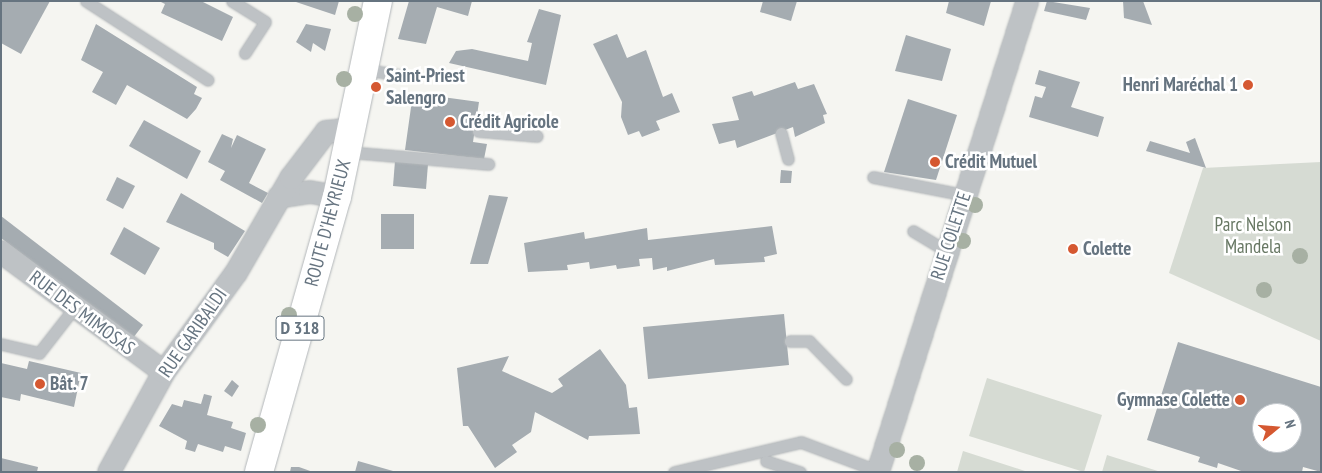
<!DOCTYPE html>
<meta charset="utf-8">
<style>
body{margin:0}
#map{position:relative;width:1322px;height:473px;overflow:hidden;background:#f5f5f1;font-family:"PT Sans Narrow",sans-serif}
div>[style]{position:absolute}
[style*='--x']{left:calc(var(--x)*1px);top:calc(var(--y)*1px);width:calc(var(--w)*1px);rotate:calc(var(--a)*1deg)}
.green>*{inset:0;background:#d6dbd3}
.building>*{inset:0;background:#a5acb1}
.roads{filter:drop-shadow(0 0 1px #b2b6b9) drop-shadow(0 0 1px #b2b6b9)}
.lane>*{height:11px;margin:-5.5px;padding:0 5.5px;transform-origin:5.5px;border-radius:5.5px;background:#bec2c5}
.street>*{height:22px;margin:-11px;padding:0 11px;transform-origin:11px;border-radius:11px;background:#bec2c5}
.primary>*{height:28px;margin:-14px;padding:0 14px;transform-origin:14px;border-radius:14px;background:#fff}
.trees>*{width:16px;height:16px;margin:-8px;border-radius:50%;background:#a7b0a3}
.dots>*{width:14px;height:14px;translate:-50% -50%;box-sizing:border-box;border:2px solid #fff;border-radius:50%}
span{translate:-50% -50%;white-space:nowrap;text-align:center;line-height:1.15;-webkit-text-stroke:5px #fff;paint-order:stroke}
.shield-label span{padding:1px 4px;background:#fff;border:1px solid;border-radius:4px;-webkit-text-stroke-width:0}
.shield-label{font-size:18px;color:#667480;font-weight:700}
.poi-label{font-size:19px;color:#667480;font-weight:700}
.left{translate:0 -50%;text-align:left}
.right{translate:-100% -50%;text-align:right}
.street-label{font-size:19px;color:#667480}
.park-label{font-size:19px;color:#687864}
.frame{position:absolute;inset:0;border:2px solid #667480;pointer-events:none}
.north{position:absolute;left:1252px;top:403px;width:50px;height:50px;box-sizing:border-box;background:#fff;border:1px solid #c2c7cc;border-radius:50%;rotate:73deg;font-size:14px;font-weight:700;line-height:20px;text-align:center;color:#667480}
.north::after{content:'';display:block;margin:auto;width:18px;height:22px;background:#d55831;clip-path:polygon(50% 0,100% 100%,50% 72%,0 100%)}
</style>
<div id="map">
<div class="green">
<i style="clip-path:polygon(1321px 162px,1321px 341px,1169px 273px,1203px 168px)"></i>
<i style="clip-path:polygon(987px 378px,1102px 415px,1084px 472px,969px 436px)"></i>
<i style="clip-path:polygon(963px 451px,1028px 472px,957px 472px)"></i>
<i style="clip-path:polygon(1107px 455px,1110px 456px,1161px 472px,1102px 472px)"></i>
</div>
<div class="building">
<i style="clip-path:polygon(1px 1px,50px 1px,21px 54px,1px 43px)"></i>
<i style="clip-path:polygon(159px 1px,201px 1px,233px 17px,222px 41px,161px 13px,165px 4px)"></i>
<i style="clip-path:polygon(293px 1px,339px 1px,335px 15px)"></i>
<i style="clip-path:polygon(409px 1px,472px 1px,468px 16px,437px 7px,426px 44px,398px 39px)"></i>
<i style="clip-path:polygon(763px 1px,797px 1px,791px 21px,760px 12px)"></i>
<i style="clip-path:polygon(949px 1px,991px 1px,984px 26px,946px 13px)"></i>
<i style="clip-path:polygon(1047px 1px,1090px 8px,1086px 20px,1044px 11px)"></i>
<i style="clip-path:polygon(1123px 1px,1143px 1px,1152px 25px,1124px 18px)"></i>
<i style="clip-path:polygon(539px 9px,561px 15px,546px 85px,449px 63px,456px 51px,472px 49px,528px 61px,532px 43px,527px 42px)"></i>
<i style="clip-path:polygon(96px 24px,197px 87px,194px 94px,202px 98px,196px 109px,187px 119px,127px 85px,116px 105px,92px 92px,103px 72px,81px 60px)"></i>
<i style="clip-path:polygon(306px 24px,331px 29px,325px 51px,313px 43px,311px 52px,296px 42px)"></i>
<i style="clip-path:polygon(617px 34px,627px 58px,646px 50px,663px 97px,672px 93px,680px 112px,656px 121px,660px 130px,642px 137px,639px 131px,628px 135px,621px 117px,622px 102px,593px 44px)"></i>
<i style="clip-path:polygon(906px 35px,951px 49px,942px 81px,895px 71px)"></i>
<i style="clip-path:polygon(1039px 70px,1080px 82px,1071px 107px,1104px 117px,1098px 137px,1029px 117px,1035px 96px,1042px 98px,1046px 87px,1035px 84px)"></i>
<i style="clip-path:polygon(795px 82px,798px 89px,814px 84px,827px 114px,823px 115px,825px 123px,795px 137px,793px 127px,737px 148px,735px 140px,719px 144px,712px 124px,739px 120px,732px 97px,752px 91px,754px 96px)"></i>
<i style="clip-path:polygon(413px 93px,479px 102px,473px 142px,487px 144px,484px 159px,405px 150px)"></i>
<i style="clip-path:polygon(908px 99px,957px 115px,936px 180px,884px 172px)"></i>
<i style="clip-path:polygon(144px 120px,201px 151px,187px 179px,129px 146px)"></i>
<i style="clip-path:polygon(222px 134px,233px 139px,231px 148px,237px 135px,266px 149px,249px 183px,268px 193px,262px 203px,220px 180px,225px 171px,208px 162px)"></i>
<i style="clip-path:polygon(1195px 138px,1206px 168px,1146px 151px,1150px 141px,1190px 153px,1186px 142px)"></i>
<i style="clip-path:polygon(395px 161px,428px 164px,426px 189px,393px 186px)"></i>
<i style="clip-path:polygon(781px 170px,792px 171px,791px 183px,780px 183px)"></i>
<i style="clip-path:polygon(117px 177px,135px 186px,123px 209px,106px 200px)"></i>
<i style="clip-path:polygon(181px 193px,245px 231px,228px 257px,214px 249px,214px 243px,166px 222px)"></i>
<i style="clip-path:polygon(489px 195px,508px 197px,488px 264px,470px 264px)"></i>
<i style="clip-path:polygon(381px 214px,414px 214px,414px 249px,381px 249px)"></i>
<i style="clip-path:polygon(1px 216px,143px 325px,133px 338px,1px 238px)"></i>
<i style="clip-path:polygon(772px 226px,777px 254px,764px 257px,765px 262px,715px 265px,714px 259px,667px 271px,667px 267px,653px 270px,652px 258px,639px 259px,640px 266px,617px 269px,616px 265px,590px 269px,589px 262px,567px 265px,568px 270px,528px 272px,524px 243px,584px 232px,585px 239px,647px 228px,648px 240px)"></i>
<i style="clip-path:polygon(124px 227px,160px 248px,145px 275px,110px 254px)"></i>
<i style="clip-path:polygon(784px 314px,789px 365px,648px 379px,643px 327px)"></i>
<i style="clip-path:polygon(evenodd,1178px 342px,1321px 387px,1321px 472px,1303px 467px,1302px 472px,1244px 472px,1218px 463px,1217px 468px,1198px 462px,1200px 457px,1147px 440px,1178px 342px,1262px 413px,1292px 413px,1292px 443px,1262px 443px,1262px 413px)"></i>
<i style="clip-path:polygon(600px 349px,626px 385px,629px 408px,637px 407px,640px 434px,589px 436px,588px 440px,535px 412px,531px 432px,512px 445px,517px 452px,495px 468px,468px 426px,463px 426px,457px 368px,509px 356px,502px 371px,552px 393px,563px 386px,558px 379px)"></i>
<i style="clip-path:polygon(29px 361px,81px 373px,74px 407px,21px 394px,20px 401px,1px 397px,1px 363px,27px 369px)"></i>
<i style="clip-path:polygon(232px 380px,239px 386px,232px 397px,224px 391px)"></i>
<i style="clip-path:polygon(204px 394px,212px 396px,207px 415px,233px 422px,231px 428px,246px 433px,241px 451px,225px 446px,223px 452px,198px 444px,195px 452px,185px 449px,187px 441px,159px 426px,172px 404px,182px 407px,184px 400px,201px 404px)"></i>
<i style="clip-path:polygon(1px 458px,38px 467px,37px 472px,1px 472px)"></i>
<i style="clip-path:polygon(358px 461px,393px 471px,393px 472px,355px 472px)"></i>
<i style="clip-path:polygon(291px 467px,299px 467px,313px 472px,290px 472px)"></i>
</div>
<div class="roads">
<div class="lane">
<i style="--x:86;--y:1;--w:145;--a:32.9"></i>
<i style="--x:232;--y:1;--w:39;--a:32"></i>
<i style="--x:265;--y:22;--w:37;--a:123"></i>
<i style="--x:364;--y:69;--w:39;--a:10"></i>
<i style="--x:478;--y:131;--w:59;--a:4.8"></i>
<i style="--x:781;--y:133;--w:27;--a:75"></i>
<i style="--x:348;--y:152;--w:141;--a:4.9"></i>
<i style="--x:873;--y:177;--w:94;--a:11.1"></i>
<i style="--x:913;--y:231;--w:39;--a:31"></i>
<i style="--x:790;--y:341;--w:19;--a:0"></i>
<i style="--x:809;--y:341;--w:53;--a:45.8"></i>
<i style="--x:1;--y:344;--w:39;--a:13"></i>
<i style="--x:39;--y:353;--w:57;--a:-52.1"></i>
<i style="--x:766;--y:461;--w:36;--a:18"></i>
<i style="--x:674;--y:472;--w:130;--a:-13.3"></i>
<i style="--x:801;--y:442;--w:82;--a:20.6"></i>
</div>
<div class="street">
<i style="--x:279;--y:197;--w:31;--a:-9"></i>
<i style="--x:310;--y:192;--w:27;--a:10"></i>
<i style="--x:1;--y:252;--w:202;--a:36.4"></i>
<i style="--x:109;--y:472;--w:114;--a:-61.2"></i>
<i style="--x:164;--y:372;--w:122;--a:-54"></i>
<i style="--x:236;--y:273;--w:110;--a:-59.9"></i>
<i style="--x:291;--y:178;--w:58;--a:-52.7"></i>
<i style="--x:326;--y:132;--w:26;--a:-7"></i>
<i style="--x:878;--y:472;--w:494;--a:-72.4"></i>
</div>
<div class="primary">
<i style="--x:259;--y:472;--w:286;--a:-74.2"></i>
<i style="--x:337;--y:197;--w:200;--a:-78.2"></i>
</div>
</div>
<div class="trees">
<i style="left:355px;top:14px"></i>
<i style="left:344px;top:79px"></i>
<i style="left:975px;top:205px"></i>
<i style="left:963px;top:241px"></i>
<i style="left:1300px;top:256px"></i>
<i style="left:1264px;top:290px"></i>
<i style="left:289px;top:315px"></i>
<i style="left:258px;top:425px"></i>
<i style="left:897px;top:450px"></i>
<i style="left:917px;top:463px"></i>
</div>
<div class="dots">
<i style="left:1248px;top:85px;background:#d55831"></i>
<i style="left:376px;top:87px;background:#d55831"></i>
<i style="left:450px;top:122px;background:#d55831"></i>
<i style="left:935px;top:162px;background:#d55831"></i>
<i style="left:1073px;top:249px;background:#d55831"></i>
<i style="left:40px;top:384px;background:#d55831"></i>
<i style="left:1240px;top:400px;background:#d55831"></i>
</div>
<div class="shield-label">
<span style="left:300px;top:328px">D 318</span>
</div>
<div class="poi-label">
<span class="left" style="left:386px;top:87px">Saint-Priest<br>Salengro</span>
<span class="right" style="left:1238px;top:85px">Henri Maréchal 1</span>
<span class="left" style="left:460px;top:122px">Crédit Agricole</span>
<span class="left" style="left:945px;top:162px">Crédit Mutuel</span>
<span class="left" style="left:1083px;top:249px">Colette</span>
<span class="left" style="left:50px;top:384px">Bât. 7</span>
<span class="right" style="left:1230px;top:400px">Gymnase Colette</span>
</div>
<div class="street-label">
<span style="left:328px;top:223px;rotate:-75deg">ROUTE D'HEYRIEUX</span>
<span style="left:951px;top:236px;rotate:-72deg">RUE COLETTE</span>
<span style="left:82px;top:313px;rotate:37deg">RUE DES MIMOSAS</span>
<span style="left:193px;top:333px;rotate:-55deg">RUE GARIBALDI</span>
</div>
<div class="park-label">
<span style="left:1253px;top:236px">Parc Nelson<br>Mandela</span>
</div>
<div class="frame"></div>
<div class="north">N</div>
</div>
